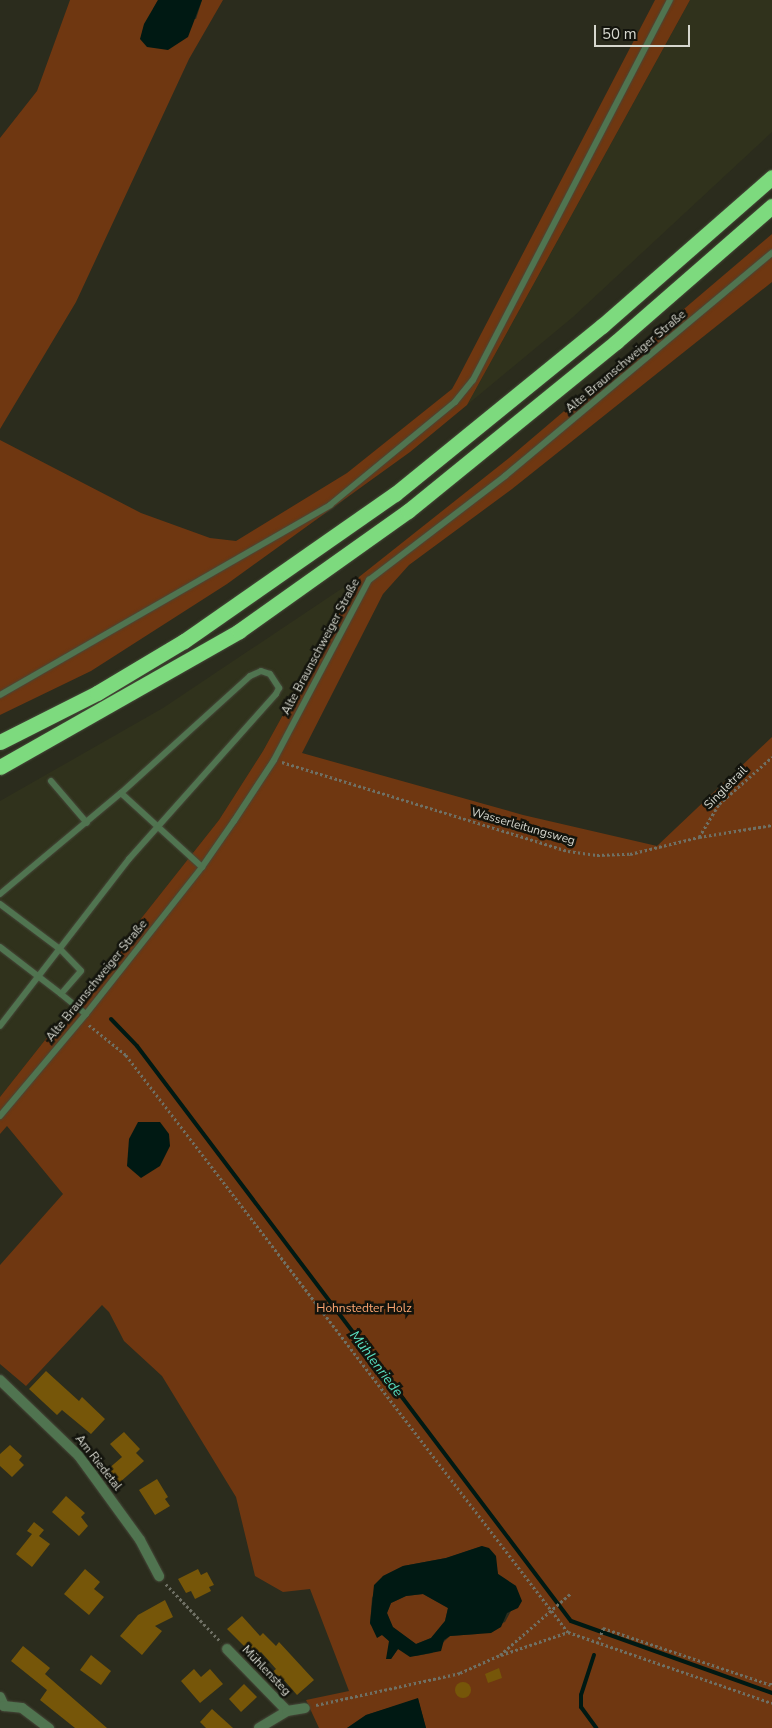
<!DOCTYPE html>
<meta charset="utf-8">
<style>
body{margin:0}
#map{position:relative;width:772px;height:1728px;overflow:hidden;background:#2b2c1d;font-family:"Nunito Sans",sans-serif}
div>[style]{position:absolute}
[style*='--x']{left:calc(var(--x)*1px);top:calc(var(--y)*1px);width:calc(var(--w)*1px);rotate:calc(var(--a)*1deg)}
.built>*{inset:0;background:#30321c}
.green>*{inset:0;background:#6f3711}
.water>*{inset:0;background:#001913}
.stream>*{height:4px;margin:-2px;padding:0 2px;transform-origin:2px;border-radius:2px;background:#001913}
.building>*{inset:0;background:#765609}
.round{border-radius:50%}
.path>*{height:2.5px;margin-top:-1.25px;transform-origin:0;background:repeating-linear-gradient(90deg,#6f7064 0 2.5px,transparent 0 5px)}
.roads{filter:drop-shadow(0 0 1px #464739) drop-shadow(0 0 1px #464739)}
.service>*{height:6px;margin:-3px;padding:0 3px;transform-origin:3px;border-radius:3px;background:#507450}
.minor>*{height:10px;margin:-5px;padding:0 5px;transform-origin:5px;border-radius:5px;background:#507450}
.motorway>*{height:15px;margin:-7.5px;padding:0 7.5px;transform-origin:7.5px;border-radius:7.5px;background:#7dda7e}
span{translate:-50% -50%;white-space:nowrap;text-align:center;line-height:1.15;-webkit-text-stroke:5px #13140d;paint-order:stroke}
.street-label{font-size:12px;color:#d6d7ce}
.park-label{font-size:12px;color:#fea672}
.water-label{font-size:14px;color:#58ddbf;font-style:italic}
.scale{position:absolute;left:594px;top:25px;width:96px;height:22px;box-sizing:border-box;border:2px solid #d6d7ce;border-top:0;padding-left:6px;font-size:15px;line-height:18px;white-space:nowrap;color:#d6d7ce;-webkit-text-stroke:4px #13140d;paint-order:stroke}
</style>
<div id="map">
<div class="built">
<i style="clip-path:polygon(690px 0,772px 0,772px 132px,573px 317px,467px 405px)"></i>
<i style="clip-path:polygon(359px 577px,263px 751px,219px 820px,0 1097px,0 801px,163px 708px)"></i>
</div>
<div class="green">
<i style="clip-path:polygon(70px 0,158px 0,153px 9px,196px 19px,202px 0,223px 0,189px 59px,76px 302px,0 429px,0 138px,37px 91px)"></i>
<i style="clip-path:polygon(655px 0,690px 0,467px 405px,410px 452px,227px 584px,91px 671px,0 715px,0 440px,141px 513px,210px 538px,236px 541px,347px 473px,452px 389px,457px 380px)"></i>
<i style="clip-path:polygon(evenodd,772px 234px,772px 282px,512px 489px,409px 565px,383px 594px,302px 753px,523px 815px,657px 846px,772px 737px,772px 1728px,426px 1728px,418px 1699px,366px 1715px,347px 1728px,319px 1728px,306px 1700px,349px 1691px,310px 1589px,283px 1592px,255px 1576px,236px 1497px,162px 1376px,124px 1341px,109px 1312px,102px 1305px,26px 1386px,0 1364px,0 1265px,63px 1194px,7px 1126px,0 1134px,0 1097px,219px 820px,263px 751px,359px 577px,509px 458px,772px 234px,482px 1546px,495px 1563px,498px 1574px,516px 1586px,512px 1609px,505px 1622px,477px 1634px,450px 1636px,432px 1653px,416px 1656px,398px 1649px,391px 1659px,389px 1641px,370px 1624px,372px 1598px,383px 1576px,403px 1566px,446px 1558px,482px 1546px)"></i>
<i style="clip-path:polygon(423px 1594px,448px 1608px,445px 1621px,431px 1638px,416px 1644px,392px 1627px,387px 1613px,391px 1603px,406px 1596px)"></i>
</div>
<div class="water">
<i style="clip-path:polygon(158px 0,202px 0,188px 37px,168px 50px,147px 47px,140px 39px,144px 24px)"></i>
<i style="clip-path:polygon(138px 1122px,160px 1122px,169px 1134px,170px 1146px,160px 1166px,141px 1178px,127px 1166px,129px 1139px)"></i>
<i style="clip-path:polygon(evenodd,482px 1546px,489px 1548px,496px 1556px,498px 1574px,516px 1586px,522px 1601px,518px 1608px,507px 1613px,501px 1627px,491px 1633px,450px 1636px,444px 1640px,441px 1651px,410px 1657px,398px 1649px,391px 1659px,386px 1659px,389px 1641px,382px 1635px,377px 1638px,370px 1623px,374px 1585px,383px 1576px,403px 1566px,446px 1558px,482px 1546px,423px 1594px,448px 1608px,445px 1621px,431px 1638px,416px 1644px,393px 1627px,387px 1613px,391px 1603px,406px 1596px,423px 1594px)"></i>
<i style="clip-path:polygon(418px 1698px,426px 1728px,347px 1728px,366px 1715px)"></i>
</div>
<div class="stream">
<i style="--x:111;--y:1019;--w:37;--a:46"></i>
<i style="--x:137;--y:1046;--w:720;--a:52.96"></i>
<i style="--x:571;--y:1621;--w:214;--a:19.7"></i>
<i style="--x:594;--y:1655;--w:42;--a:108"></i>
<i style="--x:581;--y:1695;--w:12;--a:90"></i>
<i style="--x:581;--y:1707;--w:26;--a:54"></i>
</div>
<div class="building">
<i style="clip-path:polygon(46px 1371px,79px 1401px,82px 1397px,105px 1419px,91px 1434px,62px 1410px,57px 1415px,29px 1389px)"></i>
<i style="clip-path:polygon(124px 1432px,140px 1449px,136px 1453px,144px 1461px,119px 1483px,107px 1470px,122px 1457px,110px 1444px)"></i>
<i style="clip-path:polygon(10px 1445px,22px 1456px,19px 1460px,24px 1465px,12px 1477px,0 1466px,0 1454px)"></i>
<i style="clip-path:polygon(157px 1479px,168px 1497px,165px 1499px,170px 1506px,155px 1515px,139px 1490px)"></i>
<i style="clip-path:polygon(66px 1496px,85px 1513px,81px 1517px,88px 1526px,79px 1536px,52px 1512px)"></i>
<i style="clip-path:polygon(34px 1522px,44px 1530px,39px 1536px,50px 1544px,32px 1567px,16px 1554px,32px 1534px,27px 1531px)"></i>
<i style="clip-path:polygon(85px 1569px,100px 1582px,94px 1589px,104px 1597px,89px 1615px,64px 1594px)"></i>
<i style="clip-path:polygon(198px 1569px,201px 1575px,207px 1572px,214px 1585px,209px 1587px,211px 1591px,195px 1599px,191px 1591px,186px 1593px,178px 1579px)"></i>
<i style="clip-path:polygon(165px 1600px,173px 1617px,155px 1626px,162px 1631px,142px 1655px,120px 1636px,138px 1615px)"></i>
<i style="clip-path:polygon(242px 1616px,260px 1636px,263px 1633px,276px 1646px,279px 1642px,314px 1680px,297px 1695px,283px 1679px,278px 1684px,270px 1674px,276px 1669px,261px 1652px,255px 1657px,227px 1629px)"></i>
<i style="clip-path:polygon(23px 1646px,50px 1668px,45px 1674px,107px 1728px,75px 1728px,40px 1700px,47px 1690px,11px 1661px)"></i>
<i style="clip-path:polygon(91px 1655px,111px 1671px,101px 1685px,80px 1670px)"></i>
<i style="clip-path:polygon(499px 1668px,502px 1678px,488px 1683px,485px 1674px)"></i>
<i style="clip-path:polygon(194px 1669px,201px 1677px,210px 1669px,223px 1684px,200px 1703px,181px 1681px)"></i>
<i class="round" style="left:455px;top:1682px;width:16px;height:16px"></i>
<i style="clip-path:polygon(244px 1684px,257px 1697px,241px 1712px,229px 1699px)"></i>
<i style="clip-path:polygon(212px 1709px,233px 1728px,206px 1728px,200px 1722px)"></i>
</div>
<div class="path">
<i style="--x:282;--y:762;--w:300;--a:17.3"></i>
<i style="--x:568;--y:851;--w:29;--a:8"></i>
<i style="--x:597;--y:855;--w:33;--a:-2"></i>
<i style="--x:630;--y:854;--w:71;--a:-13.8"></i>
<i style="--x:699;--y:837;--w:74;--a:-9.3"></i>
<i style="--x:699;--y:837;--w:39;--a:-59"></i>
<i style="--x:719;--y:804;--w:71;--a:-41.6"></i>
<i style="--x:89;--y:1025;--w:48;--a:39"></i>
<i style="--x:126;--y:1055;--w:727;--a:52.55"></i>
<i style="--x:568;--y:1632;--w:216;--a:19.2"></i>
<i style="--x:166;--y:1584;--w:80;--a:46.5"></i>
<i style="--x:597;--y:1644;--w:17;--a:-69"></i>
<i style="--x:603;--y:1628;--w:177;--a:18.7"></i>
<i style="--x:771;--y:1685;--w:5;--a:-79"></i>
<i style="--x:501;--y:1655;--w:71;--a:-18.9"></i>
<i style="--x:316;--y:1705;--w:148;--a:-12.5"></i>
<i style="--x:460;--y:1673;--w:44;--a:-24.2"></i>
<i style="--x:500;--y:1655;--w:94;--a:-41.1"></i>
</div>
<div class="roads">
<div class="service">
<i style="--x:0;--y:695;--w:381;--a:-29.9"></i>
<i style="--x:330;--y:505;--w:162;--a:-39.5"></i>
<i style="--x:455;--y:402;--w:28;--a:-51"></i>
<i style="--x:473;--y:380;--w:428;--a:-62.6"></i>
<i style="--x:51;--y:781;--w:55;--a:49.4"></i>
<i style="--x:121;--y:793;--w:110;--a:42.4"></i>
<i style="--x:0;--y:894;--w:158;--a:-39.9"></i>
<i style="--x:121;--y:793;--w:174;--a:-42.2"></i>
<i style="--x:250;--y:676;--w:12;--a:-24"></i>
<i style="--x:261;--y:671;--w:9;--a:18"></i>
<i style="--x:270;--y:674;--w:17;--a:57"></i>
<i style="--x:279;--y:688;--w:7;--a:117"></i>
<i style="--x:276;--y:694;--w:221;--a:131.7"></i>
<i style="--x:129;--y:859;--w:211;--a:127.7"></i>
<i style="--x:0;--y:904;--w:75;--a:36.9"></i>
<i style="--x:60;--y:949;--w:30;--a:46"></i>
<i style="--x:81;--y:971;--w:30;--a:131"></i>
<i style="--x:61;--y:994;--w:32;--a:39"></i>
<i style="--x:0;--y:947;--w:77;--a:37.6"></i>
<i style="--x:0;--y:1116;--w:133;--a:-49.9"></i>
<i style="--x:86;--y:1014;--w:187;--a:-51.7"></i>
<i style="--x:202;--y:867;--w:56;--a:-55.2"></i>
<i style="--x:234;--y:821;--w:73;--a:-56.7"></i>
<i style="--x:274;--y:760;--w:204;--a:-62.2"></i>
<i style="--x:369;--y:580;--w:171;--a:-37.4"></i>
<i style="--x:505;--y:476;--w:348;--a:-39.9"></i>
</div>
<div class="minor">
<i style="--x:0;--y:1380;--w:110;--a:43.9"></i>
<i style="--x:79;--y:1456;--w:104;--a:54"></i>
<i style="--x:140;--y:1540;--w:41;--a:62.2"></i>
<i style="--x:227;--y:1649;--w:86;--a:45.9"></i>
<i style="--x:0;--y:1697;--w:10;--a:66"></i>
<i style="--x:4;--y:1706;--w:18;--a:6"></i>
<i style="--x:22;--y:1708;--w:34;--a:37"></i>
<i style="--x:259;--y:1728;--w:33;--a:-31"></i>
<i style="--x:287;--y:1711;--w:18;--a:-9"></i>
</div>
<div class="motorway">
<i style="--x:0;--y:742;--w:109;--a:-26.8"></i>
<i style="--x:97;--y:693;--w:101;--a:-30.9"></i>
<i style="--x:184;--y:641;--w:257;--a:-34.9"></i>
<i style="--x:395;--y:494;--w:267;--a:-39.1"></i>
<i style="--x:602;--y:326;--w:226;--a:-41.2"></i>
<i style="--x:0;--y:767;--w:275;--a:-29.6"></i>
<i style="--x:239;--y:631;--w:207;--a:-35.4"></i>
<i style="--x:408;--y:511;--w:268;--a:-39.1"></i>
<i style="--x:616;--y:342;--w:207;--a:-41.1"></i>
</div>
</div>
<div class="street-label">
<span style="left:626px;top:362px;rotate:-40deg">Alte Braunschweiger Straße</span>
<span style="left:321px;top:647px;rotate:-62deg">Alte Braunschweiger Straße</span>
<span style="left:726px;top:788px;rotate:-45deg">Singletrail</span>
<span style="left:523px;top:827px;rotate:16deg">Wasserleitungsweg</span>
<span style="left:97px;top:981px;rotate:-51deg">Alte Braunschweiger Straße</span>
<span style="left:98px;top:1463px;rotate:52deg">Am Riedetal</span>
<span style="left:266px;top:1671px;rotate:46deg">Mühlensteg</span>
</div>
<div class="park-label">
<span style="left:364px;top:1309px">Hohnstedter Holz</span>
</div>
<div class="water-label">
<span style="left:376px;top:1364px;rotate:53deg">Mühlenriede</span>
</div>
<div class="scale">50 m</div>
</div>
